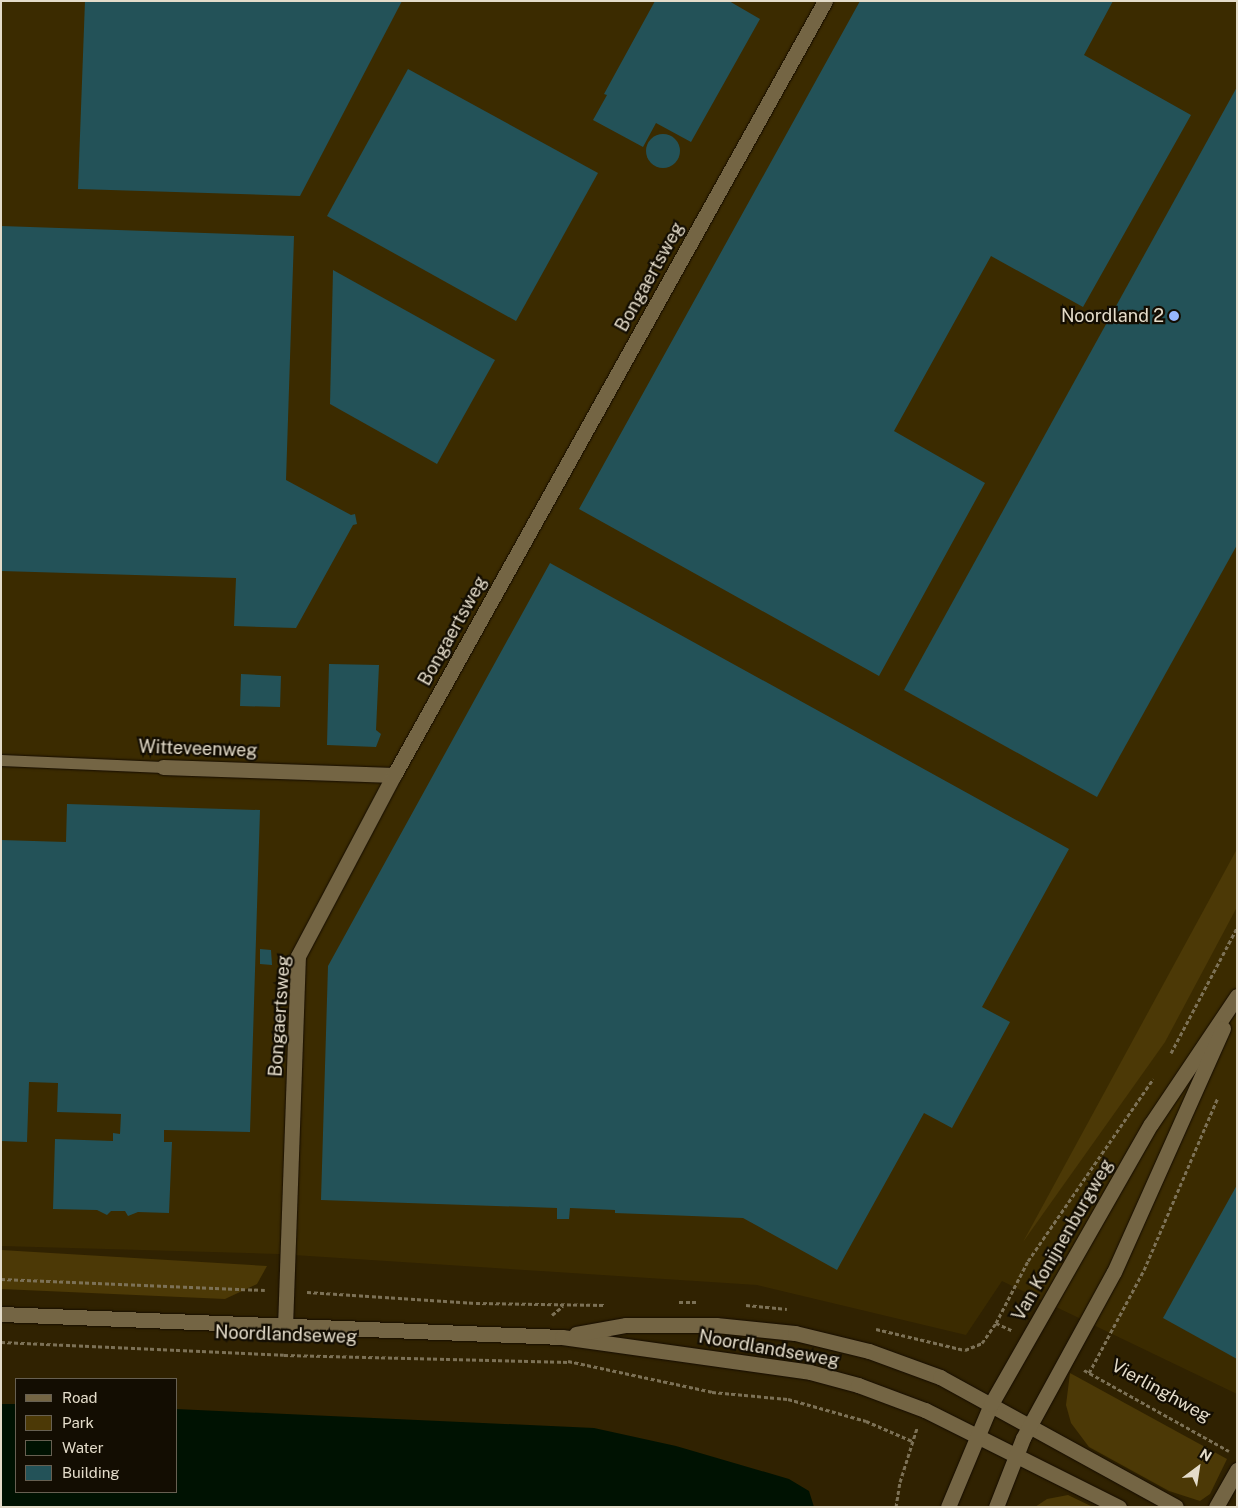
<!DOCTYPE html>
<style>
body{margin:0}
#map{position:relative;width:1238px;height:1508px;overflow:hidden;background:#302201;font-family:"Public Sans",sans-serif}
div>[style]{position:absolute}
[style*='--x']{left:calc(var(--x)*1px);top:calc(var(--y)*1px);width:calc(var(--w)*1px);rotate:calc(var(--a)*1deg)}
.built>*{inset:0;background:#3b2b00}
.green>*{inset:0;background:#4c3906}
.water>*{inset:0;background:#001202}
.building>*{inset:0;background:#235258}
.round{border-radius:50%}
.path>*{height:3px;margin-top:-1.5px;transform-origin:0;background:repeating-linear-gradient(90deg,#7c7156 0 4px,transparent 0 6.5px)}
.roads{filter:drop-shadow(0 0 1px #150c00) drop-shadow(0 0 1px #150c00)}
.service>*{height:11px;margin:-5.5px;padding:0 5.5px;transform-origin:5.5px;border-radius:5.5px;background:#746544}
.minor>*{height:15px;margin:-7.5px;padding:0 7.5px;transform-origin:7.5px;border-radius:7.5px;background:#746544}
.tertiary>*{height:15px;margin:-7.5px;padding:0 7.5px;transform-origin:7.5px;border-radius:7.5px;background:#746544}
.dots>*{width:14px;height:14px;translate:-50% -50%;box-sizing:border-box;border:2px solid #130d02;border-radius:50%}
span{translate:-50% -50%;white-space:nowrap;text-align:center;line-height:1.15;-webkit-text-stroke:4.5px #130d02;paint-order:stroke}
.street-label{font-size:18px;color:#e4dcca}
.poi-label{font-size:18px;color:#e4dcca}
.right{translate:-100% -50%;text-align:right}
.frame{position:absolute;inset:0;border:2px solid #e4dcca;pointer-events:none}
.legend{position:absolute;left:15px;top:1378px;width:162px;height:115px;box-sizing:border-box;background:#130d02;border:1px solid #676052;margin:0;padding:6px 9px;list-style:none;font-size:15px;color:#e4dcca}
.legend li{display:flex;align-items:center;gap:10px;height:25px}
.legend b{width:25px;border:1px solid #676052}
.north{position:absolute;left:1173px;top:1443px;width:50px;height:50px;-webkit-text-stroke:4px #130d02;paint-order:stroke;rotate:31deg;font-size:14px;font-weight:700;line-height:20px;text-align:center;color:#e4dcca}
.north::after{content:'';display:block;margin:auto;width:18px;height:22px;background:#e4dcca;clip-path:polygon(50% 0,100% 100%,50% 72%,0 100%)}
</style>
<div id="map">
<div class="built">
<i style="clip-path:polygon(1px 1px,1237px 1px,1237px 1394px,1002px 1281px,966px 1335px,757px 1285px,278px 1254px,1px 1246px)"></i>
</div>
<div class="green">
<i style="clip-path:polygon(1237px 849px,1237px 907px,1165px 1042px,1023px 1242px)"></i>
<i style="clip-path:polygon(1px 1250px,267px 1266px,257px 1284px,225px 1299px,1px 1289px)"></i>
<i style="clip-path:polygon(1070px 1373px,1227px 1459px,1210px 1494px,1200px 1501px,1169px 1491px,1089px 1447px,1071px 1423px,1066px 1405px)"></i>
<i style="clip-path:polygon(1068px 1495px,1093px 1507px,1035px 1507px,1047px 1499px)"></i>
</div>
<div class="water">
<i style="clip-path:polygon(1px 1404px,16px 1404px,16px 1492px,176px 1492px,176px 1409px,594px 1428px,676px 1446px,789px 1479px,809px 1491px,814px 1507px,1px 1507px)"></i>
</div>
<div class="building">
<i style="clip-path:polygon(85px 1px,402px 1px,300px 196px,78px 189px)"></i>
<i style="clip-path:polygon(655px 1px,729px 1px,760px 19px,691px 142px,656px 123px,643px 147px,593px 120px,607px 95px,604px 94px)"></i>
<i style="clip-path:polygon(860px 1px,1113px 1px,1084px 55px,1191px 115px,1083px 307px,991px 256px,894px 431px,985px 483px,879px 676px,579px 509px)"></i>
<i style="clip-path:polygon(408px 69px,598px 173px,516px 321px,327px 216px)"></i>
<i style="clip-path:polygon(1237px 87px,1237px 545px,1097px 797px,904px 690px)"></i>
<i class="round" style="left:646px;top:134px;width:34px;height:34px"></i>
<i style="clip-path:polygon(1px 226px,294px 236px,286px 480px,351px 515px,355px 514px,357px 524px,353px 525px,296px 628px,234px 626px,236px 578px,1px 571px)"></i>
<i style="clip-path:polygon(333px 270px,495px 360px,437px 464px,330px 404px)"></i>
<i style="clip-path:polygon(550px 563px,1069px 849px,982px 1007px,1010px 1022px,952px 1128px,924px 1113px,837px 1270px,743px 1218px,615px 1213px,615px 1210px,570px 1208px,569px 1219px,557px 1219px,557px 1208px,321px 1200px,328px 966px)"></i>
<i style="clip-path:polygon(329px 664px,379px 665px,376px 730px,381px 734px,376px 747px,327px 745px)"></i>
<i style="clip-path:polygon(241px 674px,281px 676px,280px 707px,240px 706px)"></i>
<i style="clip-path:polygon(67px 804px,260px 810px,250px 1132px,164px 1130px,164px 1142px,172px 1142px,169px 1213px,138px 1212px,128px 1216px,125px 1211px,111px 1211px,107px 1215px,97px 1210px,53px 1209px,55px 1139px,113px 1141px,113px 1133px,120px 1134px,121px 1114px,57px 1112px,58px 1083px,29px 1082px,27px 1142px,1px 1141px,1px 840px,66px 842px)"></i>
<i style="clip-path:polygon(260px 949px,271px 950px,272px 965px,260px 964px)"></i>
<i style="clip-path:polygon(1237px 1185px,1237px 1359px,1163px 1318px)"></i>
</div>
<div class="path">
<i style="--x:1171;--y:1053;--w:141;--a:-62.2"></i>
<i style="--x:1;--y:1279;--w:264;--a:2.4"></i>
<i style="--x:307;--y:1292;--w:169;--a:3.7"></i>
<i style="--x:476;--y:1303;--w:129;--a:0.9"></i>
<i style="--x:679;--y:1302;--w:18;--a:0"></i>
<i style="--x:746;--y:1305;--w:41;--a:5.6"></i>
<i style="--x:552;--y:1315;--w:14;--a:-39"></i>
<i style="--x:996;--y:1323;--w:70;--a:-62.7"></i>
<i style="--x:1028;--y:1261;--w:221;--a:-55.5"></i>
<i style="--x:876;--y:1329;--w:91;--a:13.3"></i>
<i style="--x:965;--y:1350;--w:18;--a:-22"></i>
<i style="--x:982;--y:1343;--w:24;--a:-55"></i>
<i style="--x:996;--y:1323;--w:17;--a:25"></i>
<i style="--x:1;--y:1342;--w:283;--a:2.6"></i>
<i style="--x:284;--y:1355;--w:286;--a:1.4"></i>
<i style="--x:568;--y:1361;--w:147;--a:12.1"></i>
<i style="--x:712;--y:1392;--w:76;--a:5.3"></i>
<i style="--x:788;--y:1399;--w:81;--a:15.8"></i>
<i style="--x:866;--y:1421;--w:50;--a:23.5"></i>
<i style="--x:1084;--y:1370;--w:166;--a:29.2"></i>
<i style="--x:1089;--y:1373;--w:117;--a:-61.9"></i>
<i style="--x:1144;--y:1270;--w:188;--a:-66.8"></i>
<i style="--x:896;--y:1507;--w:25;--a:-81"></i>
<i style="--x:900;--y:1482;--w:57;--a:-72.5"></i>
</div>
<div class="roads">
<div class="service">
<i style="--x:1;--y:760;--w:162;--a:2.5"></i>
</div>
<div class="minor">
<i style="--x:163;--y:767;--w:231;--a:2"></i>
<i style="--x:1;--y:1314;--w:561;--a:2.35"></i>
<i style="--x:562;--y:1337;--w:250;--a:8"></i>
<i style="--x:810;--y:1372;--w:50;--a:15.2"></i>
<i style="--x:858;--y:1385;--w:72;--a:20.5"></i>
<i style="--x:925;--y:1410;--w:217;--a:26.6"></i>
<i style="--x:285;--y:1327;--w:371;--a:-88"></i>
<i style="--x:298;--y:956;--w:205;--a:-62.1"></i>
<i style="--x:394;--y:775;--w:886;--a:-60.89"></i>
<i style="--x:576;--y:1334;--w:51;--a:-10.2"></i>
<i style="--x:626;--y:1325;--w:90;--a:0"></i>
<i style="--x:716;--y:1325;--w:79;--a:5.8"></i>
<i style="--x:795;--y:1333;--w:76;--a:13.7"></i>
<i style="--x:869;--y:1351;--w:76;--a:20.1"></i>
<i style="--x:940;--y:1377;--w:269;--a:28.8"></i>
<i style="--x:1216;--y:1507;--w:43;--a:-60.4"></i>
</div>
<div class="tertiary">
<i style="--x:948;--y:1507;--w:112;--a:-67.3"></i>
<i style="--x:991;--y:1404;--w:322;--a:-60.3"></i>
<i style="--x:1151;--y:1124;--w:154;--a:-56.1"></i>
<i style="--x:996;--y:1507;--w:74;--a:-68.6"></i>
<i style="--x:1023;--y:1438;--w:189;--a:-61.3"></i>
<i style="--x:1114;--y:1272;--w:267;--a:-65.9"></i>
</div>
</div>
<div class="dots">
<i style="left:1174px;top:316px;background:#97b6fd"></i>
</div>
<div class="street-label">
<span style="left:650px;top:277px;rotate:-61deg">Bongaertsweg</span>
<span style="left:453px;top:631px;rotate:-61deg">Bongaertsweg</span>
<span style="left:198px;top:749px;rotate:2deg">Witteveenweg</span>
<span style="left:280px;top:1016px;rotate:-86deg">Bongaertsweg</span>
<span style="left:1063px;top:1240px;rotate:-60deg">Van Konijnenburgweg</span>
<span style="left:286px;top:1335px;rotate:2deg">Noordlandseweg</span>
<span style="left:769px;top:1349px;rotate:10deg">Noordlandseweg</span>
<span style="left:1161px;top:1391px;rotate:29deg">Vierlinghweg</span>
</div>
<div class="poi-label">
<span class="right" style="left:1164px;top:316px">Noordland 2</span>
</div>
<div class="frame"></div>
<ul class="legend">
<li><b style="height:6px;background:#746544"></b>Road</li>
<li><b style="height:14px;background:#4c3906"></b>Park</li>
<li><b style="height:14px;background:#001202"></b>Water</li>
<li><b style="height:14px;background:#235258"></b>Building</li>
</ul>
<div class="north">N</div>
</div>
